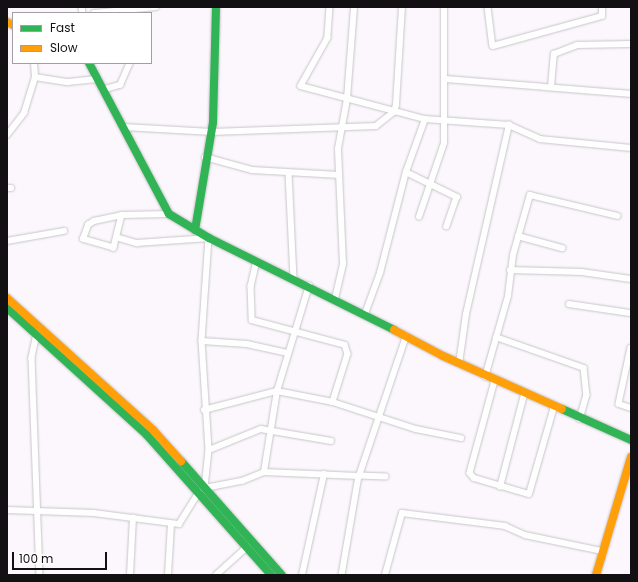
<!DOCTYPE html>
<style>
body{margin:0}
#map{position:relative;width:638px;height:582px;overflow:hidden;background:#fbf7fc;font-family:Poppins,sans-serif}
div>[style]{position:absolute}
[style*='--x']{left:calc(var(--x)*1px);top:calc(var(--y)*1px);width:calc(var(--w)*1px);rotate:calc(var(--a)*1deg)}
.roads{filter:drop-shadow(0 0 1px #c8c5c9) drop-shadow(0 0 1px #c8c5c9)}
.street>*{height:5.5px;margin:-2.75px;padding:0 2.75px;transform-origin:2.75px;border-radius:2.75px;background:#fefeff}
.fast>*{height:8px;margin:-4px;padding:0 4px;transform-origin:4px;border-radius:4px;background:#30b455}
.slow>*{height:8px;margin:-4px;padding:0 4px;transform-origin:4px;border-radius:4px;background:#ff9f0a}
span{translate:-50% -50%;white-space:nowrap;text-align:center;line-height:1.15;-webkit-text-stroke:3px #fff;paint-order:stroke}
.frame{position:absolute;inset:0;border:8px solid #131014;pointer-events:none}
.legend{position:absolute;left:12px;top:12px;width:140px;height:52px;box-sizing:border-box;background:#fff;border:1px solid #a19fa1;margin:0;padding:5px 7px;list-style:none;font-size:12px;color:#131014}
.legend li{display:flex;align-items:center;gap:8px;height:20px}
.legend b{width:20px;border:1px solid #a19fa1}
.scale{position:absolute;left:12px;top:552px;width:95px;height:18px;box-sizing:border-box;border:2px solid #131014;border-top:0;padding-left:5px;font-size:12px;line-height:14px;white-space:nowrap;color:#131014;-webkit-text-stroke:3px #fff;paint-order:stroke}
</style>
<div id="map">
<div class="roads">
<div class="street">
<i style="--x:82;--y:7;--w:6;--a:81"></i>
<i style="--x:330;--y:7;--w:31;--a:94"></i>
<i style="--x:328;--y:38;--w:55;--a:119.4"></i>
<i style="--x:301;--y:86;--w:128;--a:14.9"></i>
<i style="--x:425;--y:119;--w:84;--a:4.1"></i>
<i style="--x:509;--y:125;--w:34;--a:24"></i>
<i style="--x:540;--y:139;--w:91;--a:5.6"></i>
<i style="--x:488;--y:7;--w:39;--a:83"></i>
<i style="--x:493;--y:46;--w:113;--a:-15.4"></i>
<i style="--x:602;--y:16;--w:9;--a:-90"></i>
<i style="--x:94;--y:13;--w:62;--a:-5.5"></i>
<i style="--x:35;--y:77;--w:33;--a:9"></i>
<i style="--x:68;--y:82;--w:29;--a:-6"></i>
<i style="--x:446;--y:79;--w:186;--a:4.6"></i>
<i style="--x:551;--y:87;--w:33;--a:-85"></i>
<i style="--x:554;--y:54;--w:25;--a:-21"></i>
<i style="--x:577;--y:45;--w:54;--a:-1.1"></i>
<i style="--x:102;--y:90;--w:19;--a:-16"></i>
<i style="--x:120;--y:85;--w:24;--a:-66"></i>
<i style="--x:124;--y:127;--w:88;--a:3.3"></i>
<i style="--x:212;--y:132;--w:164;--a:-2.1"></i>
<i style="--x:376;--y:126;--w:23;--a:-38"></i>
<i style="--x:394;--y:112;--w:7;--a:-74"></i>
<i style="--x:396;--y:105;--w:98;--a:-86.5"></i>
<i style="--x:7;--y:135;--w:28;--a:-52"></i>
<i style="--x:24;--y:113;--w:38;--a:-73"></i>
<i style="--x:35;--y:77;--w:14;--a:-94"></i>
<i style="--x:205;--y:157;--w:49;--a:15.5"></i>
<i style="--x:252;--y:170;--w:87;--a:3.3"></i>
<i style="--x:406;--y:172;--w:57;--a:26.1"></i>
<i style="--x:457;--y:197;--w:31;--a:109"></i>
<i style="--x:289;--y:173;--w:106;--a:87.3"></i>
<i style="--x:7;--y:188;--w:4;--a:0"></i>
<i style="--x:122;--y:215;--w:34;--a:104"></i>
<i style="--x:114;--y:248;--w:32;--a:-164"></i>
<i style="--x:83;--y:239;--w:15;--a:-70"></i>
<i style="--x:88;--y:225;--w:7;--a:-34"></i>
<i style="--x:94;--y:221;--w:29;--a:-12"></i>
<i style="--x:122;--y:215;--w:47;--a:-1.2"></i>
<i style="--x:419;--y:217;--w:78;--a:-71.3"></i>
<i style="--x:444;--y:143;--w:136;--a:-90"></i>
<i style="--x:518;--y:236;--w:46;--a:15.3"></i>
<i style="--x:119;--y:238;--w:19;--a:16"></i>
<i style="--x:137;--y:243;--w:72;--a:-4"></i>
<i style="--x:209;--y:238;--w:103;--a:93.9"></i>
<i style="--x:202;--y:341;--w:109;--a:86.3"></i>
<i style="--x:209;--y:450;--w:38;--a:96"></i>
<i style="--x:205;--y:488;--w:38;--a:-11"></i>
<i style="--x:242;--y:481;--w:24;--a:-22"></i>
<i style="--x:264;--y:472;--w:95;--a:2.4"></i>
<i style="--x:359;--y:476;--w:100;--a:99.7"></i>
<i style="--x:7;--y:241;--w:58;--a:-10"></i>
<i style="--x:257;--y:261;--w:26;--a:103"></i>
<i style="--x:251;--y:286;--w:34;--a:88"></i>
<i style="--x:252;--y:320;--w:96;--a:15"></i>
<i style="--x:345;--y:345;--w:9;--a:72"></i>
<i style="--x:348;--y:354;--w:50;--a:107.4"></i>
<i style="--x:510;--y:270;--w:72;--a:1.6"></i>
<i style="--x:582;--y:272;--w:49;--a:8.1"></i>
<i style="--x:335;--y:299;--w:36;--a:-77"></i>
<i style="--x:343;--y:264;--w:115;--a:-92.5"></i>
<i style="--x:338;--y:149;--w:51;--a:-79.8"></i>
<i style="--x:347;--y:99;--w:92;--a:-85.6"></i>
<i style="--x:569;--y:304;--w:63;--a:8.3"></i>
<i style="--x:365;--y:314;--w:44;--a:-69.9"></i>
<i style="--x:380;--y:273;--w:104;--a:-75.6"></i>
<i style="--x:406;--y:172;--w:56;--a:-70.3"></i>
<i style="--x:37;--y:334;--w:25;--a:102"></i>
<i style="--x:32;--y:358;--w:217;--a:87.9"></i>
<i style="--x:496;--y:337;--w:93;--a:19.4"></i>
<i style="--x:584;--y:368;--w:27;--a:84"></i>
<i style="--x:587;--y:395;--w:25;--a:106"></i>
<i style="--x:202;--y:341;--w:45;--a:3.8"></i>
<i style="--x:247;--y:344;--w:42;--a:12.4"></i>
<i style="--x:631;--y:348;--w:57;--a:102.1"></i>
<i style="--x:619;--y:404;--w:13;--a:18"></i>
<i style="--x:459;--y:364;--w:50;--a:-82"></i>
<i style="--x:466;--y:314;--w:194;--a:-77.2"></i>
<i style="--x:485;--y:377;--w:84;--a:-74.1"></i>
<i style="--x:508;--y:296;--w:41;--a:-83"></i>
<i style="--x:513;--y:255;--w:62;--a:-74.2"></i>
<i style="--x:530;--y:195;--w:90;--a:13.4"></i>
<i style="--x:495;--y:381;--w:95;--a:105.2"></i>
<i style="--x:470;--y:473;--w:6;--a:51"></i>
<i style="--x:474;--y:478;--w:57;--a:16.2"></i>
<i style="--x:529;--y:494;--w:91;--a:-74"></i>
<i style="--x:204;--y:410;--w:75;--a:-14.6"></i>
<i style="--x:277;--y:391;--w:57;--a:11.1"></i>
<i style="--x:333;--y:402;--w:87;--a:18"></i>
<i style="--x:416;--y:429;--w:46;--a:11.3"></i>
<i style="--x:209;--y:450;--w:56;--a:-22"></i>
<i style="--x:261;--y:429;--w:71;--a:9.7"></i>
<i style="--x:264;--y:472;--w:82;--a:-80.9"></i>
<i style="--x:277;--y:391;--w:110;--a:-73.1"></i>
<i style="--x:386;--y:477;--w:27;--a:-178"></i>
<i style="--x:359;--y:476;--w:148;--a:-71.4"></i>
<i style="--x:500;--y:487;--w:95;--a:-75.4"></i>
<i style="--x:7;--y:510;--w:87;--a:2"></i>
<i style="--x:94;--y:513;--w:86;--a:7.4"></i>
<i style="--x:179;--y:524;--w:38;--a:-58"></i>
<i style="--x:130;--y:575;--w:57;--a:-87"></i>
<i style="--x:168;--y:575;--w:51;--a:-86.6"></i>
<i style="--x:216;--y:575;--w:42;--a:-42.1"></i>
<i style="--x:302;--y:575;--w:103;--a:-77.7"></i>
<i style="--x:385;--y:575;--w:64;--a:-74.7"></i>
<i style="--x:402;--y:513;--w:104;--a:7.2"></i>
<i style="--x:505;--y:526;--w:22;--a:24"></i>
<i style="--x:525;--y:535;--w:79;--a:11.7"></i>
</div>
<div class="fast">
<i style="--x:89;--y:63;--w:171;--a:62.1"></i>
<i style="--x:169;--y:214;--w:47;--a:31"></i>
<i style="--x:209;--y:238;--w:207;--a:26.4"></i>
<i style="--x:195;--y:230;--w:109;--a:-80.5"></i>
<i style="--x:213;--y:122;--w:115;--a:-88.5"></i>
<i style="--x:7;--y:308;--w:188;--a:42.2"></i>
<i style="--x:146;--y:434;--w:188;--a:48.4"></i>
<i style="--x:562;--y:409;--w:76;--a:24.2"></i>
<i style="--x:181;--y:461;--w:152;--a:48.5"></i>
</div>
<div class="slow">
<i style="--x:7;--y:22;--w:7;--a:27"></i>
<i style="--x:7;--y:298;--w:197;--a:42.1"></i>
<i style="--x:153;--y:430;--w:42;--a:47.9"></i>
<i style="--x:394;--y:330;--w:55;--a:28"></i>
<i style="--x:443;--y:356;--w:130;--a:24"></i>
<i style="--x:596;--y:575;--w:123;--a:-73.5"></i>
</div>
</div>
<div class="frame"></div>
<ul class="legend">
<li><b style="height:5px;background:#30b455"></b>Fast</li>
<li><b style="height:5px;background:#ff9f0a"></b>Slow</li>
</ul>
<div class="scale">100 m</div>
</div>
